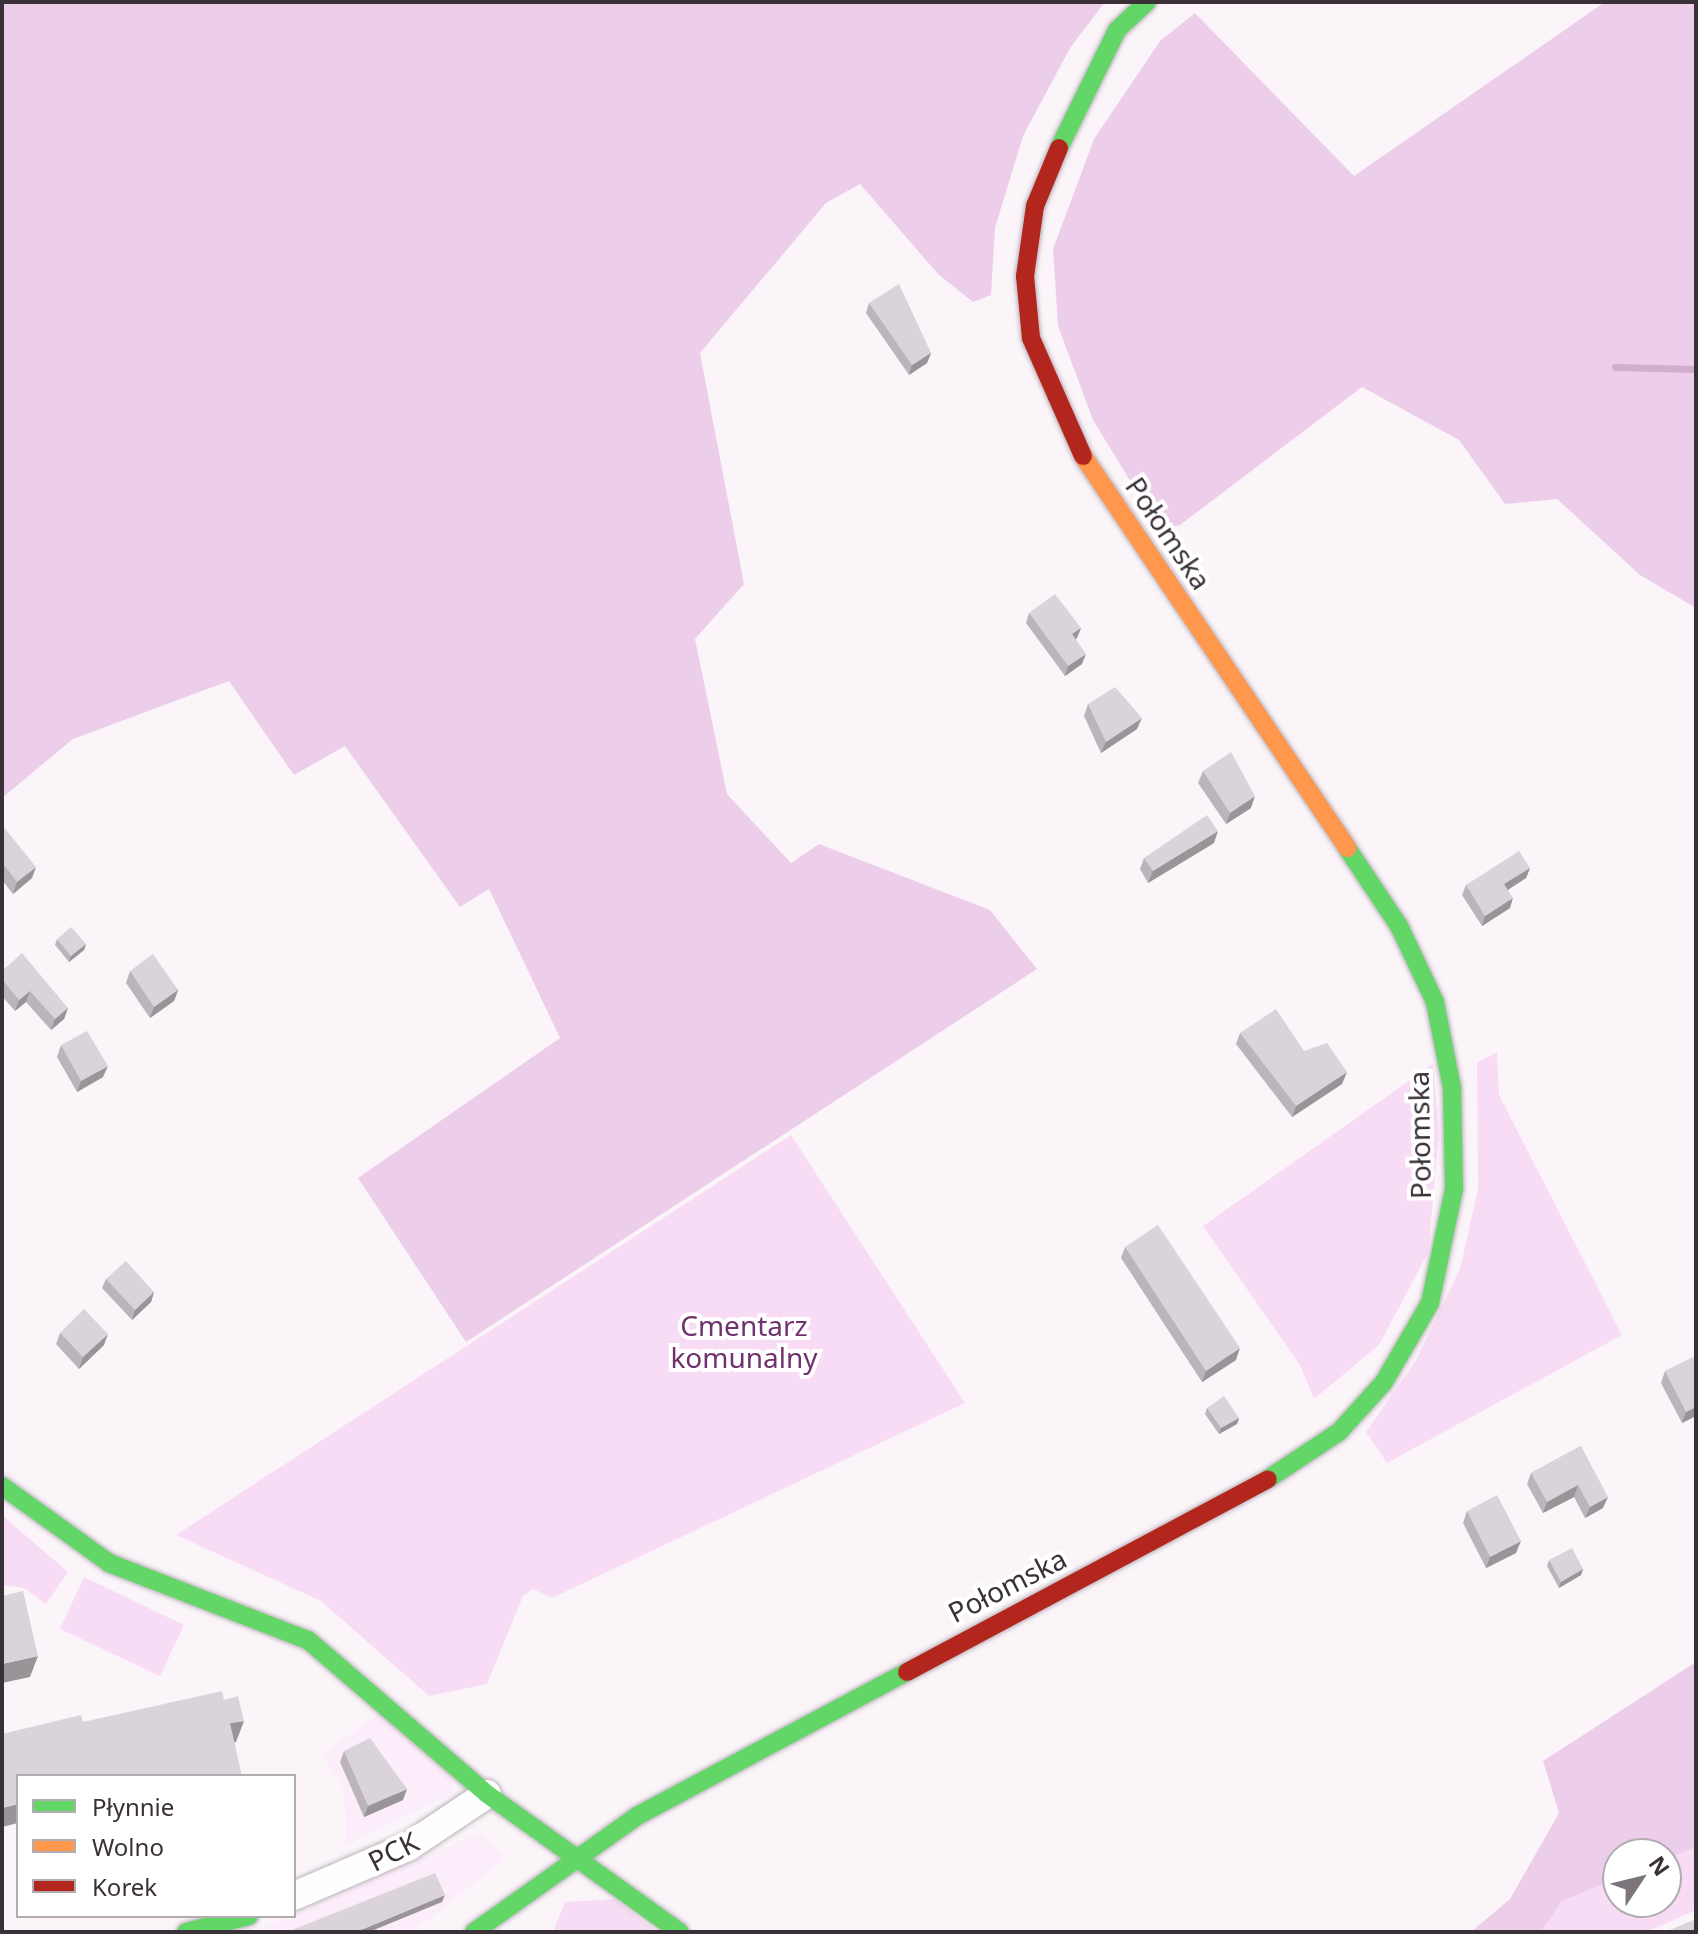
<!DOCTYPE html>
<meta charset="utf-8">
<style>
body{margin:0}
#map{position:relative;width:1698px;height:1934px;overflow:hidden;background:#fbf5fa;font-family:"Noto Sans",sans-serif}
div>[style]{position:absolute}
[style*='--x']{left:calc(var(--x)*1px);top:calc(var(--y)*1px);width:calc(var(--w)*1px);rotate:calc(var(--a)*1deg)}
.built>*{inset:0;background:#fcedfb}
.green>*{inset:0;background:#f8dcf5}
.forest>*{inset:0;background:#edceea}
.stream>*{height:7px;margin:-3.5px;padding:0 3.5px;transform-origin:3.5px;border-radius:3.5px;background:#d1adce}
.roads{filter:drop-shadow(0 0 2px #bab3b9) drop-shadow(0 0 2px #bab3b9)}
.street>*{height:28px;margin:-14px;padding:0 14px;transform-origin:14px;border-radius:14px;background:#fefefe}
.fast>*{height:18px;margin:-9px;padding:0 9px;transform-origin:9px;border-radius:9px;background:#63d668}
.slow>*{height:18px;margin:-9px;padding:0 9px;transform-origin:9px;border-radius:9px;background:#ff974d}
.jam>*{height:18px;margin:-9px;padding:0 9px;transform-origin:9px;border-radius:9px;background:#b3261e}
.wall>*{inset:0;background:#bbb5bb}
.shaded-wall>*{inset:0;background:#999498}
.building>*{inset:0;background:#dad3d9}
span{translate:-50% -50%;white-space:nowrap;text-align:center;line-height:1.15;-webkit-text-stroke:8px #fff;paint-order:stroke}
.street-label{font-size:28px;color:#393038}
.park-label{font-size:28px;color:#6f326c}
.frame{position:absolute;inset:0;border:4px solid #393038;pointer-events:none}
.legend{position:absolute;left:16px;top:1774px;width:280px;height:144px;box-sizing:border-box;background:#fff;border:2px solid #b0acaf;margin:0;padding:10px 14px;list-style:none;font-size:24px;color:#393038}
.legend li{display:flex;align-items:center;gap:16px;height:40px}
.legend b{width:40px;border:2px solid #b0acaf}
.north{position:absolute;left:1602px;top:1838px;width:80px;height:80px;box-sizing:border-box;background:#fff;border:2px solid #b0acaf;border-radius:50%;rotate:55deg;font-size:22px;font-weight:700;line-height:32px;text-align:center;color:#393038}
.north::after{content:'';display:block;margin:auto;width:28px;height:36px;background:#7d757c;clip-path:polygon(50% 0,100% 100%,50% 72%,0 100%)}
</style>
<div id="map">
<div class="built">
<i style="clip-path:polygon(378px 1714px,453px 1776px,453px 1793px,347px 1845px,344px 1792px,323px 1753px)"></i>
<i style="clip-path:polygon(480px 1832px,505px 1859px,413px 1932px,253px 1932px)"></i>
</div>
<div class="green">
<i style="clip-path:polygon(1497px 1052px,1499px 1095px,1622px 1335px,1387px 1463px,1366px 1432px,1416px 1360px,1460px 1269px,1478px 1189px,1477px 1063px)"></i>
<i style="clip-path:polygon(1433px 1064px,1439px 1134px,1428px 1253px,1379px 1345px,1314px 1399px,1300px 1365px,1203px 1226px)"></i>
<i style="clip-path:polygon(791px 1135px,965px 1403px,552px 1598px,533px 1589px,523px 1596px,487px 1684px,429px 1696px,321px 1601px,176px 1535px)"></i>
<i style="clip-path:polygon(2px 1515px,68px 1572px,46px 1604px,24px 1588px,2px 1585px)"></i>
<i style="clip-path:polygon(84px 1577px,184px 1625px,160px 1676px,60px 1629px)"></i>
<i style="clip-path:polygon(1696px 1847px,1696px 1910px,1647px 1932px,1541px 1932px,1562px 1901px,1618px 1878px,1618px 1902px,1666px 1902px,1666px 1859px)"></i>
<i style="clip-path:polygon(614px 1899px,657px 1932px,553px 1932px,565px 1902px)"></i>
</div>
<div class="forest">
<i style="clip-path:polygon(2px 2px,1105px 2px,1070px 48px,1023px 136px,995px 228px,991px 295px,973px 302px,938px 274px,860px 184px,826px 203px,700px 353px,744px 584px,695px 639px,727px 794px,791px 863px,819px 844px,990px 910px,1037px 969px,466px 1342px,358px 1178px,560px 1038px,489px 889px,460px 907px,345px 746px,294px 775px,229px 681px,73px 739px,2px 798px)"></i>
<i style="clip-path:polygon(1605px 2px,1696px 2px,1696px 608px,1640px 575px,1557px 499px,1505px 504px,1459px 440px,1362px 387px,1180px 525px,1160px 530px,1093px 420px,1058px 326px,1053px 249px,1094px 139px,1160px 41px,1195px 13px,1354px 176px)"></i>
<i style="clip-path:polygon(1696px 1662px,1696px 1847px,1666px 1859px,1618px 1854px,1618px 1878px,1562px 1901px,1541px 1932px,1471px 1932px,1510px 1899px,1559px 1813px,1543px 1761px)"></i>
</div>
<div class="stream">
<i style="--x:1615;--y:367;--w:81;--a:1.4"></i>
</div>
<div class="roads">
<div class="street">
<i style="--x:294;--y:1896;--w:124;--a:-23.3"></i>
<i style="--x:408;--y:1847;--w:95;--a:-33.9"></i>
</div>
<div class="fast">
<i style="--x:1059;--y:148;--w:131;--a:-63.8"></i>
<i style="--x:1117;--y:30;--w:41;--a:-43"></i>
<i style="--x:1268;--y:1479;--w:85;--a:-33.5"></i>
<i style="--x:1339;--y:1432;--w:67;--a:-48"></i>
<i style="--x:1384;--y:1382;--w:91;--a:-59.8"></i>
<i style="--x:1430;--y:1303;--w:116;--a:-78.1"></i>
<i style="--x:1454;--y:1189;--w:101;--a:-91.1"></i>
<i style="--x:1452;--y:1088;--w:88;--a:-101.2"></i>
<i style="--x:1435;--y:1002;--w:84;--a:-115.3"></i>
<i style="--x:1399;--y:926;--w:94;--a:-123.7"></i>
<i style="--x:2;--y:1486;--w:132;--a:35.7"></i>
<i style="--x:109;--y:1563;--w:213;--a:21.2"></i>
<i style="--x:308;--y:1640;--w:236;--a:40.7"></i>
<i style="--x:487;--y:1794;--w:237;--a:35.6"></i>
<i style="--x:186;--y:1932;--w:65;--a:-14.3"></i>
<i style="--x:474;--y:1932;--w:200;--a:-35.4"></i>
<i style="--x:637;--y:1816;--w:306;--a:-28.1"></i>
</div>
<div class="slow">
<i style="--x:1083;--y:456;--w:473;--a:56"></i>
</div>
<div class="jam">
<i style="--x:1059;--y:148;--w:63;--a:112.5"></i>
<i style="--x:1035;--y:206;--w:71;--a:98.1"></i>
<i style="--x:1025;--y:276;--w:62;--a:84.5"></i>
<i style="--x:1031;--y:338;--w:129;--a:66.2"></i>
<i style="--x:907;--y:1672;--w:409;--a:-28.1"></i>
</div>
</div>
<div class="wall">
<i style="clip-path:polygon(869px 303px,931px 353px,927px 363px,909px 375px,866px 313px)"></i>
<i style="clip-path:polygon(1029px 613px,1081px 628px,1076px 639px,1082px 664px,1065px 676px,1026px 623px)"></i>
<i style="clip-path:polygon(1088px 704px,1137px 729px,1101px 753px,1084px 716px)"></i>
<i style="clip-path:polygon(1203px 771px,1251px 808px,1226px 824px,1198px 783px)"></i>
<i style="clip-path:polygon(2px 825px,32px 878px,13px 894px,2px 880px)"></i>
<i style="clip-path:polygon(1214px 843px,1148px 883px,1140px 869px,1144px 858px)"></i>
<i style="clip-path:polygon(1530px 868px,1526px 878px,1508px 890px,1510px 908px,1482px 926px,1462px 895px,1466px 885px)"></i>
<i style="clip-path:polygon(57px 939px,86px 944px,84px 950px,69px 962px,55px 945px)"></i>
<i style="clip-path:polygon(2px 971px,68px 1008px,64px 1019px,51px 1030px,26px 1002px,15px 1011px,2px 996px)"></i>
<i style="clip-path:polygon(130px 971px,178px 990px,174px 1001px,150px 1018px,126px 983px)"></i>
<i style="clip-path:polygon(1240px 1033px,1304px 1051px,1342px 1084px,1292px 1117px,1236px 1044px)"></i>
<i style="clip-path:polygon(61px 1045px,103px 1077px,77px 1092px,57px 1057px)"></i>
<i style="clip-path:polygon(1125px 1247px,1236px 1360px,1202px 1382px,1121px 1258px)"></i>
<i style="clip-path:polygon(106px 1279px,154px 1292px,151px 1302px,132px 1320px,102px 1288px)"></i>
<i style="clip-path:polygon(60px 1333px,104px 1345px,79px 1369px,56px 1344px)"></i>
<i style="clip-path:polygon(1696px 1364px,1696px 1416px,1682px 1423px,1661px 1383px,1665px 1371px)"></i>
<i style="clip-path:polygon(1207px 1408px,1239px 1418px,1237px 1424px,1219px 1434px,1205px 1414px)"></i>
<i style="clip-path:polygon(1581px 1446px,1603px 1508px,1585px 1518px,1574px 1497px,1543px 1513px,1527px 1484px,1531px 1473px)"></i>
<i style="clip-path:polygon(1467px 1511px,1516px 1553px,1486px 1568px,1463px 1523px)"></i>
<i style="clip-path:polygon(1549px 1560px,1583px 1569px,1581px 1575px,1559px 1588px,1547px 1566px)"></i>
<i style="clip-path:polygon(344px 1751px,403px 1800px,364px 1817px,340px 1762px)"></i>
</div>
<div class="shaded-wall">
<i style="clip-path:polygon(931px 353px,927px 363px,909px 375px,912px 365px)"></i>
<i style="clip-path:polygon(1081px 628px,1077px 638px,1069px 644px,1072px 634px)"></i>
<i style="clip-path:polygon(1086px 654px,1082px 664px,1065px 676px,1068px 666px)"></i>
<i style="clip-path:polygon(1142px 718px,1137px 729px,1101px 753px,1106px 742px)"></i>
<i style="clip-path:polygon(1255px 796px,1251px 808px,1226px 824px,1230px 813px)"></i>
<i style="clip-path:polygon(1218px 831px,1214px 843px,1148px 883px,1153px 871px)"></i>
<i style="clip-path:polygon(36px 867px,32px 878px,13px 894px,17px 882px)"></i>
<i style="clip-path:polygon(1530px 868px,1526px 878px,1501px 894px,1504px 884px)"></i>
<i style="clip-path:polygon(1513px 898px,1510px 908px,1482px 926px,1485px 916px)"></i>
<i style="clip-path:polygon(86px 944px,84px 950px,69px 962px,71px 956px)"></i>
<i style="clip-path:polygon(178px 990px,174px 1001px,150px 1018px,154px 1007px)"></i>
<i style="clip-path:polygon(30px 991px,26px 1002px,15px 1011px,19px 1000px)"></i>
<i style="clip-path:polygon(68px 1008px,64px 1019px,51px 1030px,55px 1019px)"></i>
<i style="clip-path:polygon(108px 1066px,103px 1077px,77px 1092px,81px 1081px)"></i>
<i style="clip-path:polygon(1347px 1072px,1342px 1084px,1292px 1117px,1296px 1106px)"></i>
<i style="clip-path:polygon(154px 1292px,151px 1302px,132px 1320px,135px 1310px)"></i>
<i style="clip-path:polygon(108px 1334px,104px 1345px,79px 1369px,83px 1357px)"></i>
<i style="clip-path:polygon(1240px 1348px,1236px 1360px,1202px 1382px,1206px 1371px)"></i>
<i style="clip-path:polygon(1696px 1407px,1696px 1416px,1682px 1423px,1686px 1412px)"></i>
<i style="clip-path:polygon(1239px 1418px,1237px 1424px,1219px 1434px,1221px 1428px)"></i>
<i style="clip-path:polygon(1578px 1485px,1574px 1497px,1543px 1513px,1547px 1502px)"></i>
<i style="clip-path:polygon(1608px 1497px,1603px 1508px,1585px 1518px,1590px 1507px)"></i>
<i style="clip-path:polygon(1521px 1541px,1516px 1553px,1486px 1568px,1490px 1557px)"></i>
<i style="clip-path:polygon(1583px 1569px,1581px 1575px,1559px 1588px,1561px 1582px)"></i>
<i style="clip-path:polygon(38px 1656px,30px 1677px,2px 1683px,2px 1664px)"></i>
<i style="clip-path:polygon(244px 1721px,236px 1742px,222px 1744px,230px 1723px)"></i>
<i style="clip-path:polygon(407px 1789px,403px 1800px,364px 1817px,368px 1806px)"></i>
<i style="clip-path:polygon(18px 1804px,18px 1823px,2px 1827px,2px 1808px)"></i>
<i style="clip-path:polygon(445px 1895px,442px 1902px,369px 1932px,356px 1932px)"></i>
</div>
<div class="building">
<i style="clip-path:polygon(899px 284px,931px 353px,912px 365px,869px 303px)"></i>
<i style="clip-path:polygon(1055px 594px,1081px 628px,1072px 634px,1086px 654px,1068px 666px,1029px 613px)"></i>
<i style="clip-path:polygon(1115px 687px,1142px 718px,1106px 742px,1088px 704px)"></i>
<i style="clip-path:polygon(1231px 752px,1255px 796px,1230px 813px,1203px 771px)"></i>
<i style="clip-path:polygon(1207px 815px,1218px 831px,1153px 871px,1144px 858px)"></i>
<i style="clip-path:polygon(2px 825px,36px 867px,17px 882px,4px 865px,2px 867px)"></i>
<i style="clip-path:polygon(1519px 851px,1530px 868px,1504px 884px,1513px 898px,1485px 916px,1466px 885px)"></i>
<i style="clip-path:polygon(71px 927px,86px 944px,71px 956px,57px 939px)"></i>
<i style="clip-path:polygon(22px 953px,68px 1008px,55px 1019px,30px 991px,19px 1000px,2px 979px,2px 971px)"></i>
<i style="clip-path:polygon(153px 954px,178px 990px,154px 1007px,130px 971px)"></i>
<i style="clip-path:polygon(1276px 1009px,1304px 1051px,1327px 1043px,1347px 1072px,1296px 1106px,1240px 1033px)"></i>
<i style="clip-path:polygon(87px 1031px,108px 1066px,81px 1081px,61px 1045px)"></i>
<i style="clip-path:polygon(1158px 1225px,1240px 1348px,1206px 1371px,1125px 1247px)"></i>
<i style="clip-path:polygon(126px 1261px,154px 1292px,135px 1310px,106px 1279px)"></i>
<i style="clip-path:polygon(84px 1309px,108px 1334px,83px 1357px,60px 1333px)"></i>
<i style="clip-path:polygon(1693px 1357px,1696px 1364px,1696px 1407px,1686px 1412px,1665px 1371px)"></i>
<i style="clip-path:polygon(1224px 1396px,1239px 1418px,1221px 1428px,1207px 1408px)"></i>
<i style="clip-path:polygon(1581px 1446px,1608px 1497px,1590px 1507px,1578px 1485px,1547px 1502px,1531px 1473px)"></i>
<i style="clip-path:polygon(1497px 1495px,1521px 1541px,1490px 1557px,1467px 1511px)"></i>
<i style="clip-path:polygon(1572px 1548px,1583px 1569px,1561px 1582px,1549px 1560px)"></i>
<i style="clip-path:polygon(23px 1591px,38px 1656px,2px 1664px,2px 1596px)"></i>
<i style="clip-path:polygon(222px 1691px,224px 1700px,238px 1696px,244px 1721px,230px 1723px,242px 1776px,18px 1776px,18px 1804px,2px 1808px,2px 1734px,81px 1715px,83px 1722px)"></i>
<i style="clip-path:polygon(370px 1738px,407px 1789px,368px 1806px,344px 1751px)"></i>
<i style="clip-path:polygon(435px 1873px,445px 1895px,356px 1932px,287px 1932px)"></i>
<i style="clip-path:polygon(1696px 1919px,1696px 1932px,1665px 1932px)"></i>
</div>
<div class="street-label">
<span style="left:1169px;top:533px;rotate:56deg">Połomska</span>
<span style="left:1419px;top:1135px;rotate:-91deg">Połomska</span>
<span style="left:1007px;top:1585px;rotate:-27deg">Połomska</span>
<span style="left:393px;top:1851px;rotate:-27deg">PCK</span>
</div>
<div class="park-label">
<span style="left:744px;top:1341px">Cmentarz<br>komunalny</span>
</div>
<div class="frame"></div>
<ul class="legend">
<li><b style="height:10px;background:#63d668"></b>Płynnie</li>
<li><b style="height:10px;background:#ff974d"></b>Wolno</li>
<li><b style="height:10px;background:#b3261e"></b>Korek</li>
</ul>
<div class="north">N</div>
</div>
